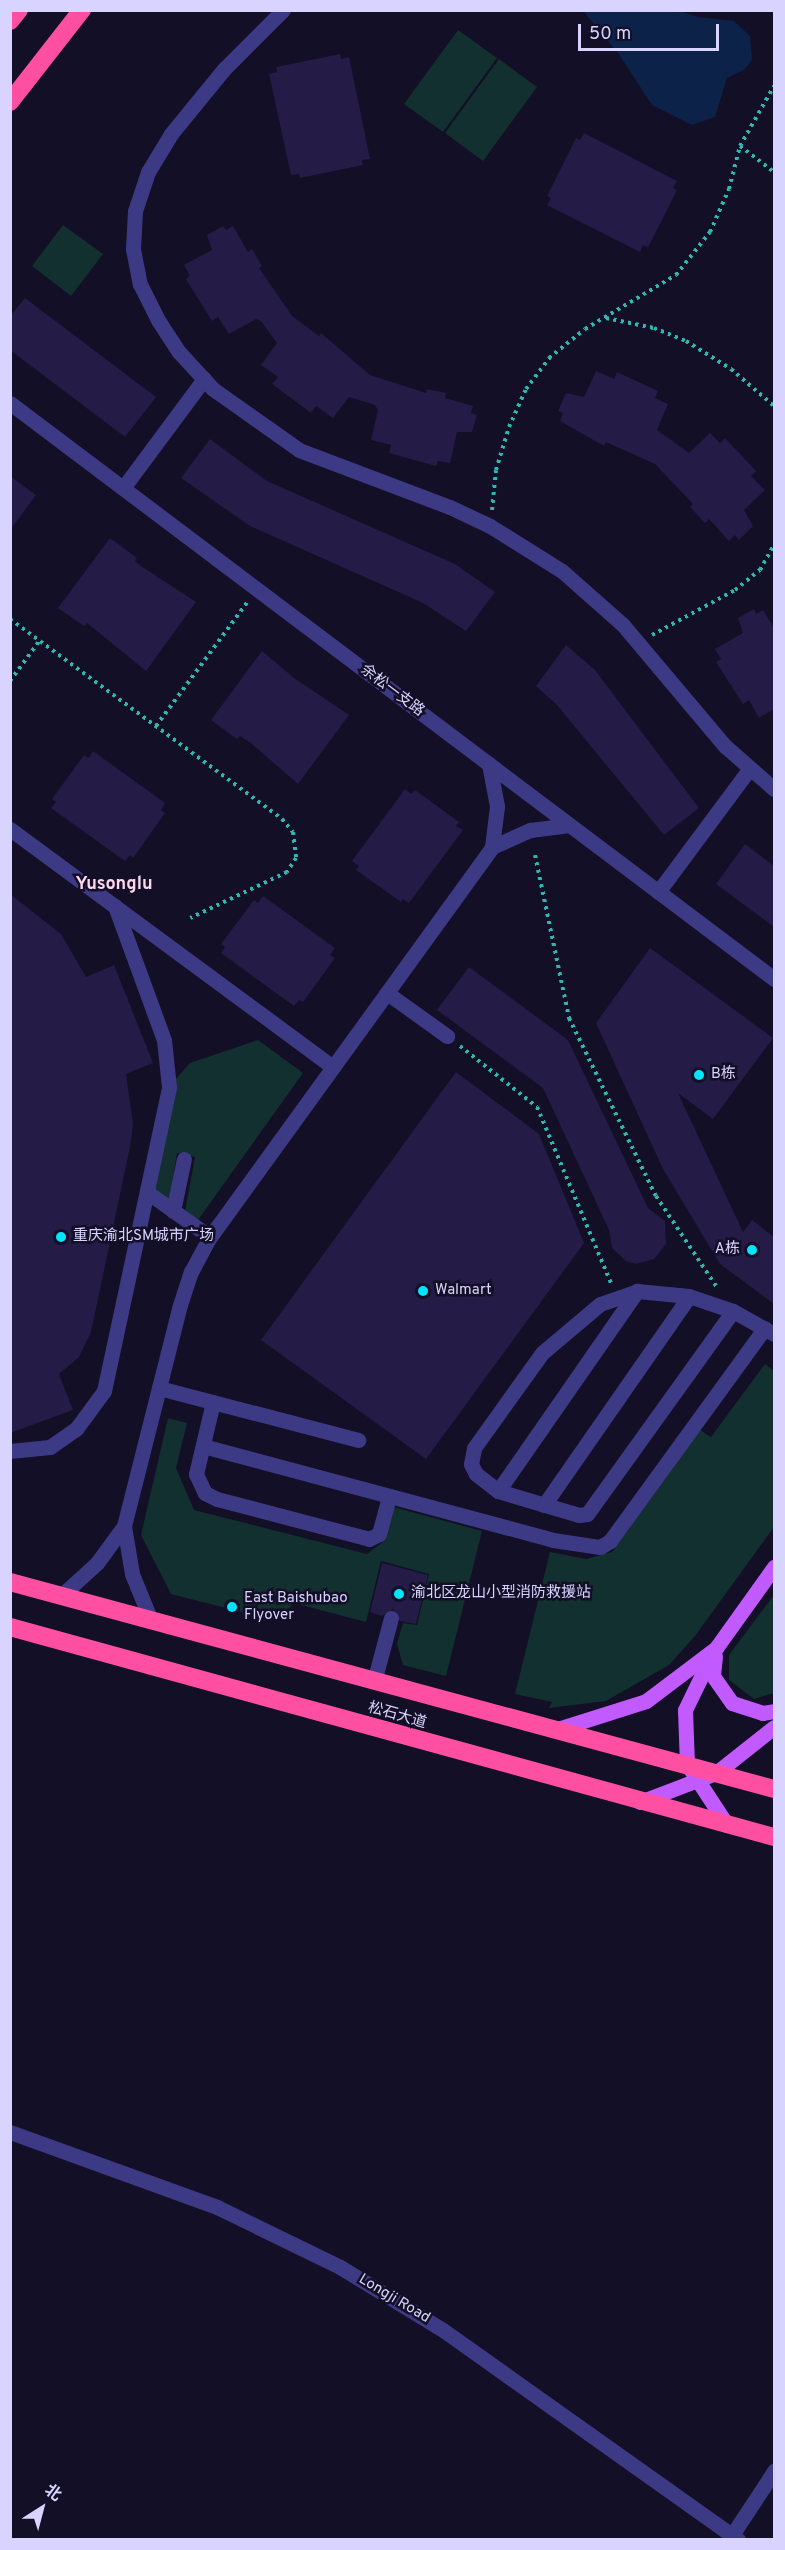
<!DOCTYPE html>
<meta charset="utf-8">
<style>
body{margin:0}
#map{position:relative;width:785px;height:2550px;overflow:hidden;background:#130f26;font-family:Overpass,"Noto Sans SC",sans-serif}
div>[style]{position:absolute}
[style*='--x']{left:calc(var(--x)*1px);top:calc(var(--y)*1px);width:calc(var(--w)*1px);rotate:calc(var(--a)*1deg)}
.green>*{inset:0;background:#12302f}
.water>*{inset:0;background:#0c2248}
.building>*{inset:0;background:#241b47}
.path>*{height:4px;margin-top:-2px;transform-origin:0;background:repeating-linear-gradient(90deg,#2fb8b0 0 3px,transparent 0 7.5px)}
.minor>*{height:15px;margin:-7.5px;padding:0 7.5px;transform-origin:7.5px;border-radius:7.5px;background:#3d3a85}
.major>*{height:15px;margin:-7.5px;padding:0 7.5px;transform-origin:7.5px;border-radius:7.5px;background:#c25bff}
.highway>*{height:18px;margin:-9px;padding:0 9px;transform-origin:9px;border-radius:9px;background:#ff4fa3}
.dots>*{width:16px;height:16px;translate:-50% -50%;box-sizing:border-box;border:3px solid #130f26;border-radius:50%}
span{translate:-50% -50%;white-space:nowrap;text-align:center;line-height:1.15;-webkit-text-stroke:5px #130f26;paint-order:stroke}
.street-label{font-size:15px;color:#d9d4ff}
.poi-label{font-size:15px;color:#d9d4ff}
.left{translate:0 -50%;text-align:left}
.right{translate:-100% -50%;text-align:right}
.quarter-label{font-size:18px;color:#ffd6f0;font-weight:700}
.frame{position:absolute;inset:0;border:12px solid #d9d4ff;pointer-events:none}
.north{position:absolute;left:12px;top:2478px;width:60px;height:60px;-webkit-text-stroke:4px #130f26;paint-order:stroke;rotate:36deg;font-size:16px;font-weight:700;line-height:24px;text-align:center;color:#d9d4ff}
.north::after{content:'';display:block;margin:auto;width:21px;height:27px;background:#d9d4ff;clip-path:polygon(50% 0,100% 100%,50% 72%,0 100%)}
.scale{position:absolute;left:578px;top:24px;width:141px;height:27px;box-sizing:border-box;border:3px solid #d9d4ff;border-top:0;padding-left:8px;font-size:18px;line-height:21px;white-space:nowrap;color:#d9d4ff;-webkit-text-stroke:4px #130f26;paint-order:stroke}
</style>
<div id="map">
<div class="green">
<i style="clip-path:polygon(458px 30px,497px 58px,443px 132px,404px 104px)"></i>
<i style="clip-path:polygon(499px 59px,537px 87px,483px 161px,445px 133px)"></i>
<i style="clip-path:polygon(63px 225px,103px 254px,71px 296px,32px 266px)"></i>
<i style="clip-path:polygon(258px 1040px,303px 1073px,198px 1220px,185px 1211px,195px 1157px,177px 1153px,169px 1200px,155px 1191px,175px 1080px,190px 1063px)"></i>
<i style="clip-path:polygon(765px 1364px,774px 1371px,774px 1527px,695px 1636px,669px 1665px,606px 1701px,549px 1708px,552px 1702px,515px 1694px,550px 1552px,586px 1559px,612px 1552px,700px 1430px,711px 1437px)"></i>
<i style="clip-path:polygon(168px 1418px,187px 1423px,176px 1468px,194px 1510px,367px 1554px,384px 1541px,393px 1507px,482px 1531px,446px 1676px,403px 1665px,397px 1644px,403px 1623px,417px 1625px,429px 1574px,381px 1561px,366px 1622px,294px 1603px,278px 1621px,171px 1594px,141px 1535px)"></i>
<i style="clip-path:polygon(774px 1595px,774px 1693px,754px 1699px,729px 1680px,729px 1655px)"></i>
</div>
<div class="water">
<i style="clip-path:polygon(583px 11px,680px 11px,698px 17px,734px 21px,750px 36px,752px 60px,745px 69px,727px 78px,715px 117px,692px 125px,652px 105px,618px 53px)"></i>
</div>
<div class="building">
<i style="clip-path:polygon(340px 54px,341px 59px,349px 57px,370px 159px,362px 160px,363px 165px,300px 178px,299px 174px,291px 175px,269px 74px,277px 72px,276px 67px)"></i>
<i style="clip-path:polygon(584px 133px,677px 181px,673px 188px,677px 190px,661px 222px,648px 247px,643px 245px,640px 252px,547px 205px,551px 198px,547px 196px,576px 138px,580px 140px)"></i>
<i style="clip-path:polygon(223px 226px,226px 230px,233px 226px,248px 252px,252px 249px,262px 266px,259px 268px,292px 316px,319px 336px,321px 333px,370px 375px,426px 393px,427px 389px,446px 393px,445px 398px,473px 406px,471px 413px,477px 415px,472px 432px,457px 432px,450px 463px,438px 461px,436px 466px,389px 453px,391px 445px,371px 440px,378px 410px,375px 405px,349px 397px,333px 418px,316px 406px,311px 413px,272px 384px,278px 377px,261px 365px,277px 343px,261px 321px,256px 319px,229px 334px,218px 317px,212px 321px,186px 279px,190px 276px,184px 265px,212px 250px,207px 235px)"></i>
<i style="clip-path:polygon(25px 298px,156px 397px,125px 437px,10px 350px,10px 316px)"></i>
<i style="clip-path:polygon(596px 371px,614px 379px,617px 372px,658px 391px,655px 398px,668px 404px,657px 430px,689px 453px,710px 433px,720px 443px,725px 438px,756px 471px,751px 476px,765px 490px,744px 510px,753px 526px,739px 540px,735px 535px,729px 541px,709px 519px,705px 523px,690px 507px,693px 504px,655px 464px,606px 442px,604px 446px,560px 421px,563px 413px,558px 411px,566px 393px,584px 397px)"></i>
<i style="clip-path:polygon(210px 439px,267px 481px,455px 564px,495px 592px,466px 631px,423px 603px,250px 526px,181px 478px)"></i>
<i style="clip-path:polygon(10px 476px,36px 495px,10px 530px)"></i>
<i style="clip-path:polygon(110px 538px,137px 558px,135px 561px,141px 566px,196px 602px,146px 671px,87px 623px,84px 626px,58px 608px)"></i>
<i style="clip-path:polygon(754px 609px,756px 614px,763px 610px,774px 628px,774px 709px,759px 718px,749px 700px,743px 704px,716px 662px,721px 659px,715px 649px,743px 633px,738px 618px)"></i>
<i style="clip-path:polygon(566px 645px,595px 670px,699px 808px,664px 835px,557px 705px,536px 686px)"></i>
<i style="clip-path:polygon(262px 651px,294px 678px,349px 715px,298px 784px,252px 744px,240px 736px,237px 739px,211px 720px)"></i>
<i style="clip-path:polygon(93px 751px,165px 803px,161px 810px,165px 813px,133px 858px,130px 855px,125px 861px,51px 808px,56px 802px,52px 799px,84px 755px,89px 758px)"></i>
<i style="clip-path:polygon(405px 789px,411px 794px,415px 790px,459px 822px,456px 826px,463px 830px,409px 903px,403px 899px,401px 902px,356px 870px,359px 866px,352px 861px)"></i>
<i style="clip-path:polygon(745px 844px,774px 866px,774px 927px,716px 884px)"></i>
<i style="clip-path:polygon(10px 894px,61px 934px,86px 977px,114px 965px,153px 1063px,126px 1074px,133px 1123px,131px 1142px,91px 1332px,79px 1357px,59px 1374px,73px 1410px,10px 1433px)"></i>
<i style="clip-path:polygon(263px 896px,335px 948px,330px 955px,335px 958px,303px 1002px,299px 1000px,294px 1006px,221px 953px,225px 947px,221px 944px,254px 900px,258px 903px)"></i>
<i style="clip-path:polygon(650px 948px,773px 1038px,713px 1119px,678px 1093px,743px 1232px,752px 1220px,774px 1237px,774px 1304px,720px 1264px,663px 1169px,596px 1023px)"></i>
<i style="clip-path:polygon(469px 967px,568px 1040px,648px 1208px,665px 1221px,666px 1244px,654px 1259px,636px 1264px,626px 1261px,612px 1248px,609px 1230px,543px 1088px,437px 1010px)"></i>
<i style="clip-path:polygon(456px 1072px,539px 1134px,584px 1243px,426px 1459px,261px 1340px)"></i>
<i style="clip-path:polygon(382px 1563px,428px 1575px,416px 1624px,400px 1621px,393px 1609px,382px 1616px,370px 1612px)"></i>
</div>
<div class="path">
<i style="--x:740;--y:146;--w:43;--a:37.4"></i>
<i style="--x:606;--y:318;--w:49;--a:11.8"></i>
<i style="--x:654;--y:328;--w:35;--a:22"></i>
<i style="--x:686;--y:341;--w:53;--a:31.9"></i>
<i style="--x:731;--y:369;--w:57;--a:40.7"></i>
<i style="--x:492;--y:510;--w:40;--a:-84.3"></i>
<i style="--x:496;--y:470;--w:45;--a:-73.2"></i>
<i style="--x:509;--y:427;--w:42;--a:-65.9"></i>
<i style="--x:526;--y:389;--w:39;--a:-53"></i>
<i style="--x:549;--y:358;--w:46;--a:-38.9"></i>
<i style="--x:585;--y:329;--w:106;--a:-30.7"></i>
<i style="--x:676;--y:275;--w:55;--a:-51.7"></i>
<i style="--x:710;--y:232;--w:47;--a:-66.2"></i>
<i style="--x:729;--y:189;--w:44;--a:-75.7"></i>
<i style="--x:740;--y:146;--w:69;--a:-60.5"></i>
<i style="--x:10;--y:619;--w:338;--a:36.3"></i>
<i style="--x:282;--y:819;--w:17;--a:50"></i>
<i style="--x:293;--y:832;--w:26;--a:83"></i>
<i style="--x:296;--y:858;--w:17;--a:123"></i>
<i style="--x:287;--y:872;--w:107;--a:154.6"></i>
<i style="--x:652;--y:635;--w:94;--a:-28.5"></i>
<i style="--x:735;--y:590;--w:32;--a:-39"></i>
<i style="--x:760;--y:570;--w:29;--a:-61"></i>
<i style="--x:10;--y:681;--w:51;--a:-53.8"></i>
<i style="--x:156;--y:726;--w:155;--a:-53.6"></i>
<i style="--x:535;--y:855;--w:167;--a:78.2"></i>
<i style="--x:569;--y:1018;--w:198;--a:64"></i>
<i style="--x:656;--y:1196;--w:112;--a:56.3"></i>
<i style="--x:460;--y:1046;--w:98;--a:38.4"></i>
<i style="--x:537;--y:1107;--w:193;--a:67.2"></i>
</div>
<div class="minor">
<i style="--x:283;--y:10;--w:83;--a:135"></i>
<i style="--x:224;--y:69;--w:84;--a:129.2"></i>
<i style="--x:171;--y:134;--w:44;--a:121.2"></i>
<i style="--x:148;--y:172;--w:41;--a:108.4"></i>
<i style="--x:135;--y:211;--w:38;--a:93"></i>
<i style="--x:133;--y:249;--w:36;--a:79"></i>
<i style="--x:140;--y:284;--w:40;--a:63.4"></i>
<i style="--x:158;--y:320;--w:38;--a:57"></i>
<i style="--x:179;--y:352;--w:50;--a:47.4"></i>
<i style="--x:213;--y:389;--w:105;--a:35.3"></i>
<i style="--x:299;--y:450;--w:161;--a:20.7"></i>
<i style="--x:450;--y:507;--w:44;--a:25.4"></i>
<i style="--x:490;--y:526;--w:85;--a:32"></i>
<i style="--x:562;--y:571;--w:81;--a:41.5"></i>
<i style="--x:623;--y:625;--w:158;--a:49.9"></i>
<i style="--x:725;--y:746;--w:65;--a:41.3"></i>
<i style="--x:10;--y:403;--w:957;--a:37.01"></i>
<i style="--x:123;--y:488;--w:136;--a:-53.4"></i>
<i style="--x:10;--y:829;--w:401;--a:36.4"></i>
<i style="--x:492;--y:847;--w:42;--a:-24.1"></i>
<i style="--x:530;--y:830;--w:40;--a:-7.1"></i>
<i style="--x:658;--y:892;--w:154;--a:-53.4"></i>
<i style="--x:387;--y:993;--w:74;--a:35.6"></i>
<i style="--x:147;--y:1192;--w:77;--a:35.5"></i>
<i style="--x:173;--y:1211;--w:53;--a:-78.1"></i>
<i style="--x:733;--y:1311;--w:250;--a:125.7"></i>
<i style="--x:587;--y:1514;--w:8;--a:173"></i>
<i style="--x:579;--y:1515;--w:84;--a:-163.5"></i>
<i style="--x:498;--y:1491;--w:28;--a:-142"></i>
<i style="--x:476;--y:1474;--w:11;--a:-117"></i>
<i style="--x:471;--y:1464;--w:16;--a:-79"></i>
<i style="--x:474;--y:1448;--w:117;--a:-54.4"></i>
<i style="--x:542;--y:1353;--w:76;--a:-40.2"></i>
<i style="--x:600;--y:1304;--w:39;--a:-19"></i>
<i style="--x:637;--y:1291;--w:52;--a:5.5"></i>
<i style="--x:689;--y:1296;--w:46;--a:18.8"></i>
<i style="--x:733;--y:1311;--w:47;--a:29.3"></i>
<i style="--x:159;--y:1388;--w:206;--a:14.6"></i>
<i style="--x:213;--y:1402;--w:74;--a:103.3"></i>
<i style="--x:196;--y:1474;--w:21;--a:65"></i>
<i style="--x:205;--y:1493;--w:13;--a:27"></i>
<i style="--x:217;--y:1499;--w:157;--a:14.7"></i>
<i style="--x:369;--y:1539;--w:11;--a:-27"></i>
<i style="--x:379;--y:1534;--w:39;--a:-75"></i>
<i style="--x:203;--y:1446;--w:362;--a:15"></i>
<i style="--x:553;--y:1540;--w:48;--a:8.5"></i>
<i style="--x:600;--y:1547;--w:12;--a:-31"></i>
<i style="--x:610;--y:1541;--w:263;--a:-54"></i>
<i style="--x:10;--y:1451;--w:40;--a:-5.7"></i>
<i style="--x:50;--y:1447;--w:32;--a:-35"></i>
<i style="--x:76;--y:1429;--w:47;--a:-53.6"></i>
<i style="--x:104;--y:1391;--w:311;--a:-77.9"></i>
<i style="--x:169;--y:1087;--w:47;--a:-96.1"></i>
<i style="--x:164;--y:1040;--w:143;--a:-110.1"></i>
<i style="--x:498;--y:1491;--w:244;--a:-55.2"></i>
<i style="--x:544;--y:1505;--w:254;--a:-55.2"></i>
<i style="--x:124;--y:1526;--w:49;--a:80.5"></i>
<i style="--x:132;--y:1574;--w:48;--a:67.8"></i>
<i style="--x:63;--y:1594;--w:46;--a:-42.4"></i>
<i style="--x:97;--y:1563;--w:46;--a:-53.9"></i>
<i style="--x:124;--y:1526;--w:228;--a:-75.8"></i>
<i style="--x:180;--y:1305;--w:35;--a:-72"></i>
<i style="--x:191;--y:1272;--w:40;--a:-62"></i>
<i style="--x:210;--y:1237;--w:481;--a:-54.1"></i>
<i style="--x:492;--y:847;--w:41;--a:-83"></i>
<i style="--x:497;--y:806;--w:43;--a:-100.8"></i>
<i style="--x:375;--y:1678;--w:62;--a:-75.1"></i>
<i style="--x:10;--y:2132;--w:220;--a:19.9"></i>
<i style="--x:217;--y:2207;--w:137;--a:26"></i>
<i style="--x:340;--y:2267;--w:121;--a:31.5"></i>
<i style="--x:443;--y:2330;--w:362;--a:35.4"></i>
<i style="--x:732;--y:2535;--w:77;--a:-56.7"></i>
</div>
<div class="major">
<i style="--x:714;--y:1650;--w:67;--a:115.8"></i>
<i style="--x:685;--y:1710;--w:54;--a:87.9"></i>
<i style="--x:687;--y:1764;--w:73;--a:56.7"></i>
<i style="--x:715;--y:1656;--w:20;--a:96"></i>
<i style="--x:713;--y:1676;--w:33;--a:55"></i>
<i style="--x:732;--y:1703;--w:32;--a:18"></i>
<i style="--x:762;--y:1713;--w:12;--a:-9"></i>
<i style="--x:561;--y:1728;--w:89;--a:-17.6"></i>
<i style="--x:646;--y:1701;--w:88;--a:-37.1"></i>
<i style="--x:716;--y:1648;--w:100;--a:-54.4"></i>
<i style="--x:640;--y:1802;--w:81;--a:-20.9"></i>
<i style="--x:716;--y:1773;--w:74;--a:-38.4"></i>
</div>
<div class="highway">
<i style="--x:10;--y:21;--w:14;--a:-51"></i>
<i style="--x:10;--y:102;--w:117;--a:-52"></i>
<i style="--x:10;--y:1582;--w:792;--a:15.16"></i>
<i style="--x:10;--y:1627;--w:792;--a:15.37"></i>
</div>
<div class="dots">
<i style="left:699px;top:1075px;background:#00e5ff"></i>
<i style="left:61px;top:1237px;background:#00e5ff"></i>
<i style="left:752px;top:1250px;background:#00e5ff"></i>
<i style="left:423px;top:1291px;background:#00e5ff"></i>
<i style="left:399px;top:1594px;background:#00e5ff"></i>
<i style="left:232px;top:1607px;background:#00e5ff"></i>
</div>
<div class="street-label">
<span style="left:392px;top:691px;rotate:37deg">余松一支路</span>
<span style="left:397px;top:1716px;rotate:16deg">松石大道</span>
<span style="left:394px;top:2299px;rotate:31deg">Longji Road</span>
</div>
<div class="poi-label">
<span class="left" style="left:711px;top:1075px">B栋</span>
<span class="left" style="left:73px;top:1237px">重庆渝北SM城市广场</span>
<span class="right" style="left:740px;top:1250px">A栋</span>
<span class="left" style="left:435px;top:1291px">Walmart</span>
<span class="left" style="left:411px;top:1594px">渝北区龙山小型消防救援站</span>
<span class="left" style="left:244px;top:1607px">East Baishubao<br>Flyover</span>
</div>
<div class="quarter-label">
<span style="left:114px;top:885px">Yusonglu</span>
</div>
<div class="frame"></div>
<div class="north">北</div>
<div class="scale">50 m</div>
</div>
